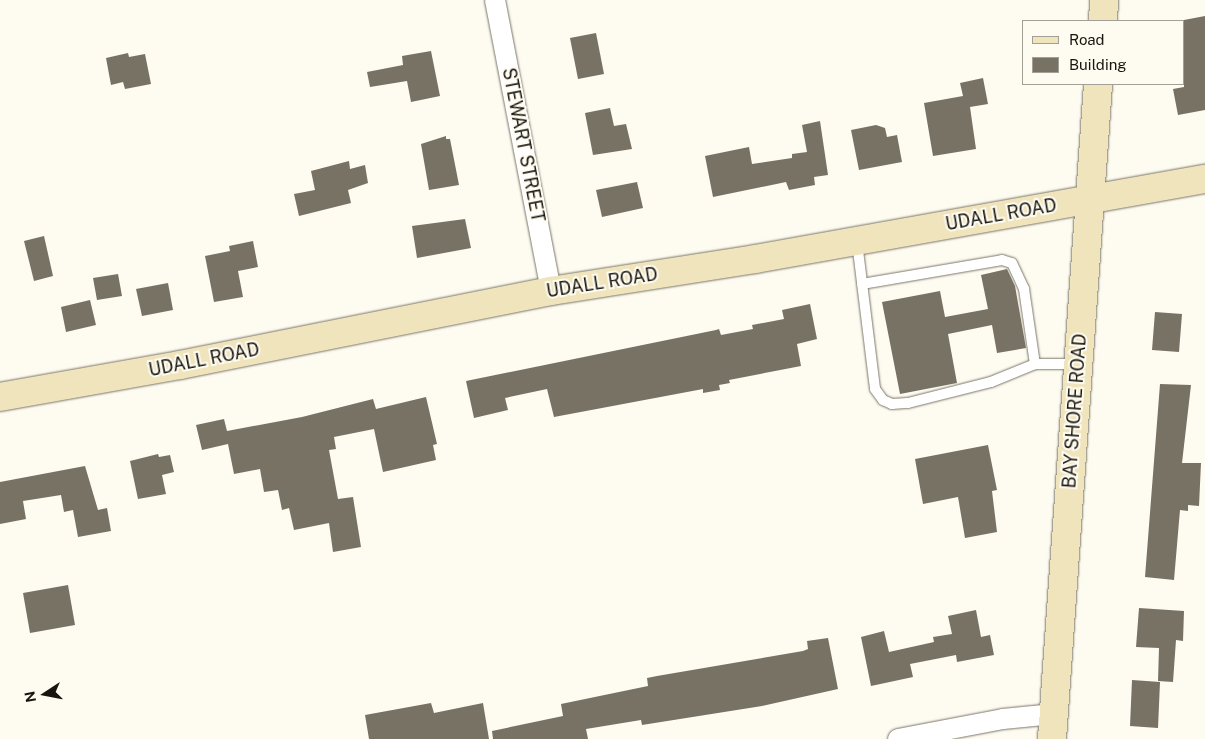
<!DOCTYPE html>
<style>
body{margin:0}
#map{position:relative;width:1205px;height:739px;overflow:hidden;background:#fefbf1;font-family:"Public Sans",sans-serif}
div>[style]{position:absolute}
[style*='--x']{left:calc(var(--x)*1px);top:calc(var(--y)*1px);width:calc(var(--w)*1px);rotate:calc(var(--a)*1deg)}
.building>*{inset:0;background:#777264}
.roads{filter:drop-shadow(0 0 1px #7b7668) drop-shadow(0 0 1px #7b7668)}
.lane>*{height:10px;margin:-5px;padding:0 5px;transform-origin:5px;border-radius:5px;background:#fff}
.street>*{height:20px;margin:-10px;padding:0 10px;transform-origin:10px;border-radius:10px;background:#fff}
.secondary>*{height:28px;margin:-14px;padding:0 14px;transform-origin:14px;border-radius:14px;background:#f0e4bd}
span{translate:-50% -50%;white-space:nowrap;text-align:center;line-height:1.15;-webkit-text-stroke:4px #fefbf1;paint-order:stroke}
.street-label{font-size:18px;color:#17150f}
.legend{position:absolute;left:1022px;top:20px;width:162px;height:65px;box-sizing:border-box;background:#fefbf1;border:1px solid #a29f97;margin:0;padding:6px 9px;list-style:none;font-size:15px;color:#17150f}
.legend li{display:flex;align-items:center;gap:10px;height:25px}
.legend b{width:25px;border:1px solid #a29f97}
.north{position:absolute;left:20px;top:669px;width:50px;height:50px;-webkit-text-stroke:4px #fefbf1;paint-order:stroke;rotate:259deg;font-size:14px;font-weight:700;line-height:20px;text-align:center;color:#17150f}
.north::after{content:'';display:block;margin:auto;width:18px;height:22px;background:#17150f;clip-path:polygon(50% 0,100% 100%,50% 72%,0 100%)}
</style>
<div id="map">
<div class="building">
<i style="clip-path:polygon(1205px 16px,1205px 110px,1178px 115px,1173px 89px,1184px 87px,1184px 20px)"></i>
<i style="clip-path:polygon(596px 33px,604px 74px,578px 79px,570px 38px)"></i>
<i style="clip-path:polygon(431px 51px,440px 96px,411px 102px,407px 81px,370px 87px,367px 72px,403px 65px,402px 56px)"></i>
<i style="clip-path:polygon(128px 53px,129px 57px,145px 54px,151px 84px,125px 89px,123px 82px,111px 85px,106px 58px)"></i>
<i style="clip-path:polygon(983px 78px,988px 104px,970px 107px,976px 149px,933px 156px,924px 103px,963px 96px,960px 83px)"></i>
<i style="clip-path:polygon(610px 108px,614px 126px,626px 124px,632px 149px,593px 155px,585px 113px)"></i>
<i style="clip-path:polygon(820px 121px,828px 175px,814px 177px,815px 185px,789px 190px,786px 182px,713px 197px,705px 156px,749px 147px,752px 164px,792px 158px,792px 154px,807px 152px,802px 125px)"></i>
<i style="clip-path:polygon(876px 125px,885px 128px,887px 137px,897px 135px,902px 162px,859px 170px,851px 130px)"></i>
<i style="clip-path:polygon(446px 136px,446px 139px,450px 139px,459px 185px,429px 190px,421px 144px)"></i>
<i style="clip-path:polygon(349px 161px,350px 169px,365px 165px,368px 183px,348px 190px,351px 203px,299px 216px,294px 194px,315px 190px,311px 171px)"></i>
<i style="clip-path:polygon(637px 182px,643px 208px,602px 217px,596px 190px)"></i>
<i style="clip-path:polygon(465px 219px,471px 248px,417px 258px,412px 226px)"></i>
<i style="clip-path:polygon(44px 236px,53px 276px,34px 281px,24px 241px)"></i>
<i style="clip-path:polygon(253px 241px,258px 267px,238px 271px,243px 297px,214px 302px,205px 256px,230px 251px,229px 246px)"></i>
<i style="clip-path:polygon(1007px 269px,1015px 286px,1026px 348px,997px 353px,992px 325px,948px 334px,957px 383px,900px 394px,882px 302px,940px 291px,945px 317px,988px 309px,981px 275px)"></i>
<i style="clip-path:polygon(118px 274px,122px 296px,97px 300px,93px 278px)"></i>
<i style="clip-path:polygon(168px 283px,173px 310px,142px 316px,136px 289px)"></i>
<i style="clip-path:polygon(90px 300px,96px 325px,66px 332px,61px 307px)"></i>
<i style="clip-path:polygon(810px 304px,817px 339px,797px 344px,801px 366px,729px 380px,730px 383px,719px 385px,720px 390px,703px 393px,703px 389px,554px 417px,547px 389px,505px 398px,508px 410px,474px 418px,466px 381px,716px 330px,719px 329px,721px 335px,753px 329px,752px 325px,784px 319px,782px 310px)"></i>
<i style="clip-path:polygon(1155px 312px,1182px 314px,1179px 352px,1152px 350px)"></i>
<i style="clip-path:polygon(1160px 384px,1191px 385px,1182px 463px,1201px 463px,1199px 506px,1188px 505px,1188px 511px,1180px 510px,1174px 580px,1145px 577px)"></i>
<i style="clip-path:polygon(426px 397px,437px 444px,433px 445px,436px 460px,383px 472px,374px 429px,334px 437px,336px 449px,329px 450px,338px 499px,353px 497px,361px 547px,333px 552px,329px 523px,294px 530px,289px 508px,282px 510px,278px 490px,264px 492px,260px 469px,234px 474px,228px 444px,202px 450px,196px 425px,224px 419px,227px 431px,302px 417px,373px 399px,376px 409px)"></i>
<i style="clip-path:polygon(988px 445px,997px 490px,992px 491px,997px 532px,965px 538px,958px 497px,923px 504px,915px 459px)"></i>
<i style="clip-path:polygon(158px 454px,159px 457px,170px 455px,174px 472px,162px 475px,166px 494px,138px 499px,130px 461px)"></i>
<i style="clip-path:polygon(85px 466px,98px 510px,107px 508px,111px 531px,78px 537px,73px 510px,64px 512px,61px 495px,23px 501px,26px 519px,0 524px,0 482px)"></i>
<i style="clip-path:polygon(68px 585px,75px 625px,30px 633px,23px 593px)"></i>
<i style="clip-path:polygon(1139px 608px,1184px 611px,1183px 641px,1176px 640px,1173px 682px,1158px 681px,1159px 648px,1136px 647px)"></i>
<i style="clip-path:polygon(976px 610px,981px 637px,990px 635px,994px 655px,957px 662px,956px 655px,910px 664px,913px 677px,871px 686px,861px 637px,884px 631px,889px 652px,934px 642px,933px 637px,952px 634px,948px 616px)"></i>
<i style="clip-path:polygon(828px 638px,838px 689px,762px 706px,642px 725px,641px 720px,586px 729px,588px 739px,493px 739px,492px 731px,563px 716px,561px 704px,648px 686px,647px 678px,657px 676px,803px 651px,808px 649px,807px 641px)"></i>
<i style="clip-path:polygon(1132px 680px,1160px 682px,1158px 728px,1130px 726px)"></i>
<i style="clip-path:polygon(431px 703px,434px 713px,483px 703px,489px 739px,369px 739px,365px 715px)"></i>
</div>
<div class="roads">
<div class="lane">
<i style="--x:857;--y:242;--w:148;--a:83"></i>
<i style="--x:875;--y:389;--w:14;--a:54"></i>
<i style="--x:883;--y:400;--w:10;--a:24"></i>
<i style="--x:892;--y:404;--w:16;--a:-4"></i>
<i style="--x:908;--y:403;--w:86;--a:-14.2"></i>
<i style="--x:991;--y:382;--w:48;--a:-22.2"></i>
<i style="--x:1035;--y:364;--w:42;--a:0"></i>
<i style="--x:862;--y:284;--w:142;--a:-9.7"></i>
<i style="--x:1002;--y:260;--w:10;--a:17"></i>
<i style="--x:1012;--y:263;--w:29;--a:65"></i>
<i style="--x:1024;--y:289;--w:76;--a:81.7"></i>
</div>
<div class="street">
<i style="--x:495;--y:0;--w:296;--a:79.1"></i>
<i style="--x:898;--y:739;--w:107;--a:-10.8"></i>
<i style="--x:1003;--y:719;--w:51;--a:-5.6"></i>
</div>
<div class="secondary">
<i style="--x:1103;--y:21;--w:21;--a:-87"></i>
<i style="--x:0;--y:397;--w:183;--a:-10.1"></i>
<i style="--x:180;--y:365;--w:378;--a:-11.3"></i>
<i style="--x:551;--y:291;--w:206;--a:-8.9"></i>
<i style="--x:755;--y:259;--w:457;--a:-10.1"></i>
<i style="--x:1052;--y:739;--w:657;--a:-85.98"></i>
</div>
</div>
<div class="street-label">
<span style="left:523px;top:145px;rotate:79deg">STEWART STREET</span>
<span style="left:1001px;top:215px;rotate:-10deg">UDALL ROAD</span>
<span style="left:602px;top:283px;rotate:-9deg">UDALL ROAD</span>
<span style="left:204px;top:360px;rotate:-11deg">UDALL ROAD</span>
<span style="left:1075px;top:411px;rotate:-86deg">BAY SHORE ROAD</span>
</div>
<ul class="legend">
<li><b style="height:6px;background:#f0e4bd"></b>Road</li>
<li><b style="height:14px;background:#777264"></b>Building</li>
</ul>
<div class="north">N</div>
</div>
